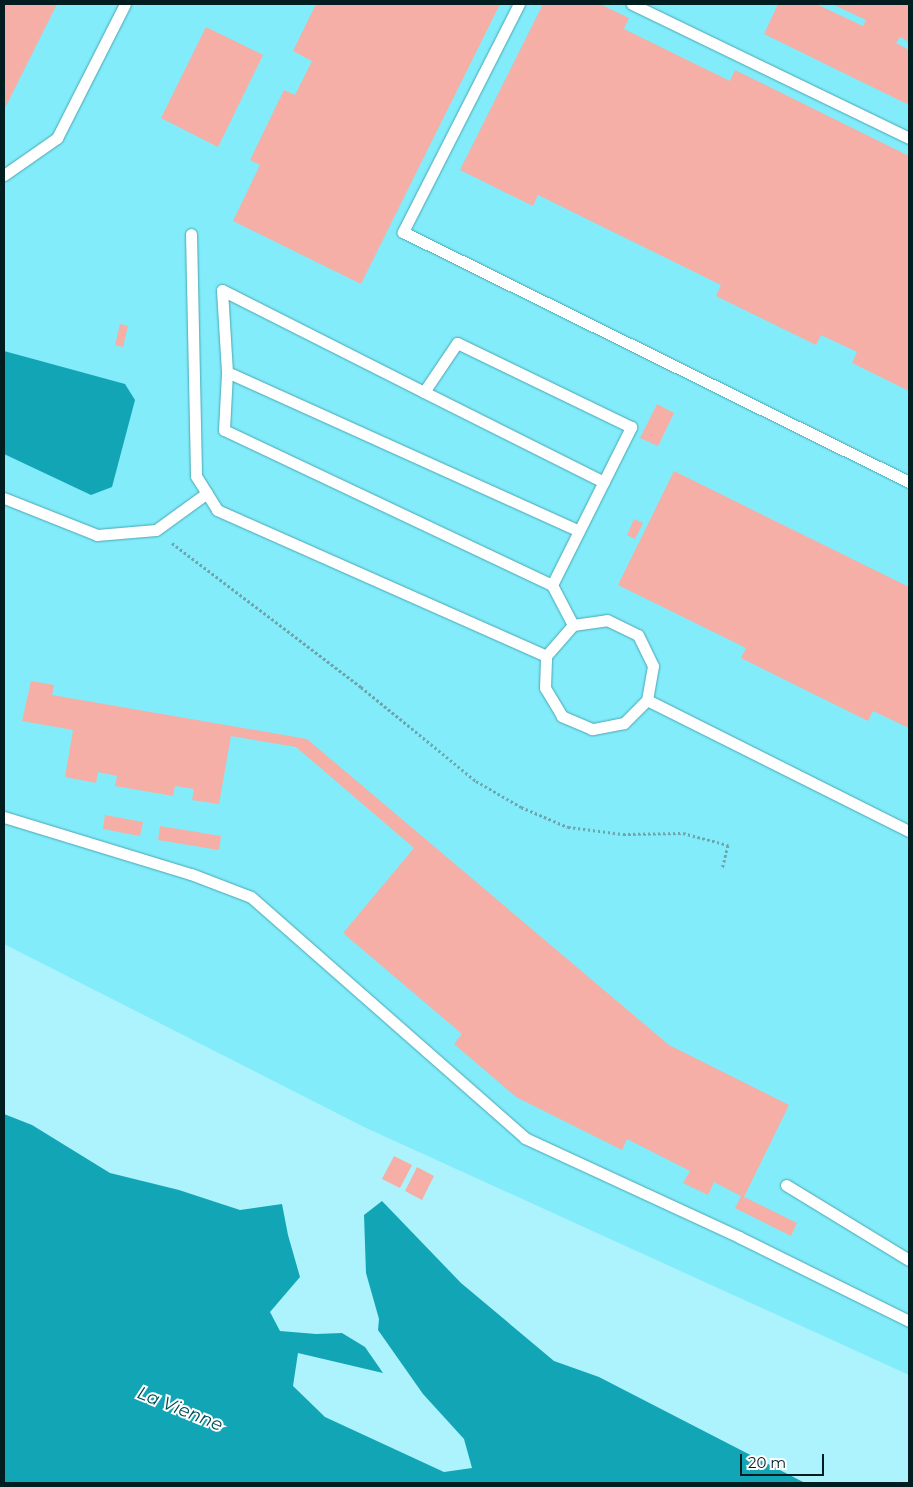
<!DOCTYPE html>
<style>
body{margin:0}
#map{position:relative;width:913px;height:1487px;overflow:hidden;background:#acf3fd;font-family:Montserrat,sans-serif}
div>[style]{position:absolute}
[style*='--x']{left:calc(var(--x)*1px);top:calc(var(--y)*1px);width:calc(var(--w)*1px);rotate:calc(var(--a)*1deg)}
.built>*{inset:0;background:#83ecfa}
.water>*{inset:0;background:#12a5b5}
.building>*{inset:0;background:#f5afa6}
.path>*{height:3px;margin-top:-1.5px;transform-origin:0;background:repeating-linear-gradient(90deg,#6ea6ae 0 2.5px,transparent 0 5px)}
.roads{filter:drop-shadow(0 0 1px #49a7b3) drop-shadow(0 0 1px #49a7b3)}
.lane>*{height:11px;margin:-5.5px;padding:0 5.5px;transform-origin:5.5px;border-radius:5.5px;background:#fff}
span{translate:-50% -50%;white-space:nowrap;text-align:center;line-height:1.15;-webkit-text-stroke:4px #fff;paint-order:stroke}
.water-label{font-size:18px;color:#004e56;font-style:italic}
.frame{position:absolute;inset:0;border:5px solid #001d20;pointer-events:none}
.scale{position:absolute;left:740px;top:1454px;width:84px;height:22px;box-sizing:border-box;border:2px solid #001d20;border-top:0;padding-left:6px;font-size:15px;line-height:18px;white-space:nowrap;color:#001d20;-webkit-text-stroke:4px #fff;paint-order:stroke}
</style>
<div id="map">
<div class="built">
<i style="clip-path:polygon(4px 4px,909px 4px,909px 1375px,364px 1127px,4px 944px)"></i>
</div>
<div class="water">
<i style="clip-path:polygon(4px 351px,125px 384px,135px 400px,112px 487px,91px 495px,4px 454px)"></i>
<i style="clip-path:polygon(4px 1114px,32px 1125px,110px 1173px,179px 1190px,240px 1210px,282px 1204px,288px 1235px,300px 1277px,270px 1312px,280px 1331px,316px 1334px,342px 1333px,365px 1347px,383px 1373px,298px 1353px,293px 1386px,325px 1417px,444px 1472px,472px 1468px,464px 1439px,423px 1394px,378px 1330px,379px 1319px,366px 1273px,364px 1215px,382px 1201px,461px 1283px,554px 1361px,599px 1377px,805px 1483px,4px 1483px)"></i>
</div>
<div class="building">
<i style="clip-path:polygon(4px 4px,57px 4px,4px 110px)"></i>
<i style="clip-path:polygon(316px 4px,500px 4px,361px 284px,233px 221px,260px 165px,250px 160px,284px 90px,295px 95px,312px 61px,293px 51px)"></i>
<i style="clip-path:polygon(543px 4px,600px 4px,629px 18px,624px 29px,730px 81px,735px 70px,909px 156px,909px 391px,852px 363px,857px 352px,821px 335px,816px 345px,716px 296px,721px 285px,538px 195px,533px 206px,460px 170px)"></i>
<i style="clip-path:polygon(778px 4px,816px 4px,863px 26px,866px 20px,832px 4px,909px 4px,909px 42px,900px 37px,896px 43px,909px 50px,909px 105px,764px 34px)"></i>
<i style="clip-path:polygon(206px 27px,263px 55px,218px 147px,161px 118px)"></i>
<i style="clip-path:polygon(120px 324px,128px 326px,123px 347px,115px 345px)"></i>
<i style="clip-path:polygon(657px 404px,674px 413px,658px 446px,640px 438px)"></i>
<i style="clip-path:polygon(674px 471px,909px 587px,909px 728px,873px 711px,868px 721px,741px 658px,746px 648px,618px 585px)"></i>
<i style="clip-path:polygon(634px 519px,643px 523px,635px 539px,627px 535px)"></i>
<i style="clip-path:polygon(31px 681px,54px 685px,52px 695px,307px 739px,669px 1045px,789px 1105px,744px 1197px,797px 1223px,791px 1236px,735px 1208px,741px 1196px,714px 1182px,708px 1195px,683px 1183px,690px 1171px,627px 1139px,622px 1150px,516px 1097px,454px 1044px,462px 1034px,343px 933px,414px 848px,296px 747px,231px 736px,219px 804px,192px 800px,194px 789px,175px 786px,173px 796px,115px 786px,117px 776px,98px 772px,96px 783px,65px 777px,73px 730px,22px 721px)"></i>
<i style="clip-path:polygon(105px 815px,143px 822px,140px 836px,103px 829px)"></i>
<i style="clip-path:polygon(160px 826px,221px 836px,219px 850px,158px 840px)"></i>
<i style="clip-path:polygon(394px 1156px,412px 1165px,400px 1188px,382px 1179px)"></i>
<i style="clip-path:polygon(417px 1167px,434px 1176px,422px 1200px,405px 1191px)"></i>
</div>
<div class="path">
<i style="--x:172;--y:543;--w:238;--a:37.3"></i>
<i style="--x:361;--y:687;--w:149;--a:39.3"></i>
<i style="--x:476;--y:781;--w:52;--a:30"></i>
<i style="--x:521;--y:807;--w:51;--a:23.1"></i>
<i style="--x:568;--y:827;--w:55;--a:7.3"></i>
<i style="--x:623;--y:834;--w:60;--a:-1"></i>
<i style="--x:683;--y:833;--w:47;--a:14.9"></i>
<i style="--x:728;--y:845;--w:25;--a:104"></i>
</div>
<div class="roads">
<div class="lane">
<i style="--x:519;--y:4;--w:256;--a:117"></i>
<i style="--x:403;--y:232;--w:564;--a:26.29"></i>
<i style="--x:632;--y:4;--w:308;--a:25.8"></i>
<i style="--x:4;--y:175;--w:65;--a:-34.9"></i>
<i style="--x:57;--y:138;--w:150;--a:-63.1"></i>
<i style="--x:191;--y:234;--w:242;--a:88.8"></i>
<i style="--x:196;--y:476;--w:40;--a:58"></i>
<i style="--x:217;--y:510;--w:360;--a:23.9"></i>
<i style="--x:227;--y:372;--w:82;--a:-93.5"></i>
<i style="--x:222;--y:290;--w:226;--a:26.8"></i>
<i style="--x:4;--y:498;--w:100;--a:21.7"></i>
<i style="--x:97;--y:535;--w:59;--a:-4.8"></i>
<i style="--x:156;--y:530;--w:63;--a:-36"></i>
<i style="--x:552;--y:585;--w:363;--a:-154.7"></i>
<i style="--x:224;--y:430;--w:58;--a:-87"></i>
<i style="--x:227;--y:372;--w:386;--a:24.3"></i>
<i style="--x:607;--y:620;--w:34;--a:26"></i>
<i style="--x:638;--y:635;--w:34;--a:64"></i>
<i style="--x:653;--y:666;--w:35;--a:100"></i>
<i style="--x:647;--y:700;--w:33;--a:135"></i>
<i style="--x:624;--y:723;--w:33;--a:169"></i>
<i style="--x:592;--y:729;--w:33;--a:-157"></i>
<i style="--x:562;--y:716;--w:33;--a:-121"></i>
<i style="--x:545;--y:688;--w:32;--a:-88"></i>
<i style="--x:546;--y:656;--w:41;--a:-48.9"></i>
<i style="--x:573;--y:625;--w:34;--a:-8"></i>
<i style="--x:573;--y:625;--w:45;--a:-117.7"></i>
<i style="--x:552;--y:585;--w:177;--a:-63.4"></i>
<i style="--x:631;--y:427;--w:193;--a:-154.2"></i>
<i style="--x:457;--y:343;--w:59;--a:124"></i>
<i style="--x:424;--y:392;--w:201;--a:26.6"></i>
<i style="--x:647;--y:700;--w:293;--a:26.6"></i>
<i style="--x:4;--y:817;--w:195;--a:17"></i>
<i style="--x:191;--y:874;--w:64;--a:21"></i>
<i style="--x:251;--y:897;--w:365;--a:41.3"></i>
<i style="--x:525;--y:1138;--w:236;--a:24.8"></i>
<i style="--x:739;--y:1237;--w:190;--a:26.3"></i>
<i style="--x:786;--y:1185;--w:144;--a:31.4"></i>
</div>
</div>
<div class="water-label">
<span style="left:180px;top:1409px;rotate:22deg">La Vienne</span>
</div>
<div class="frame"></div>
<div class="scale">20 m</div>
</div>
